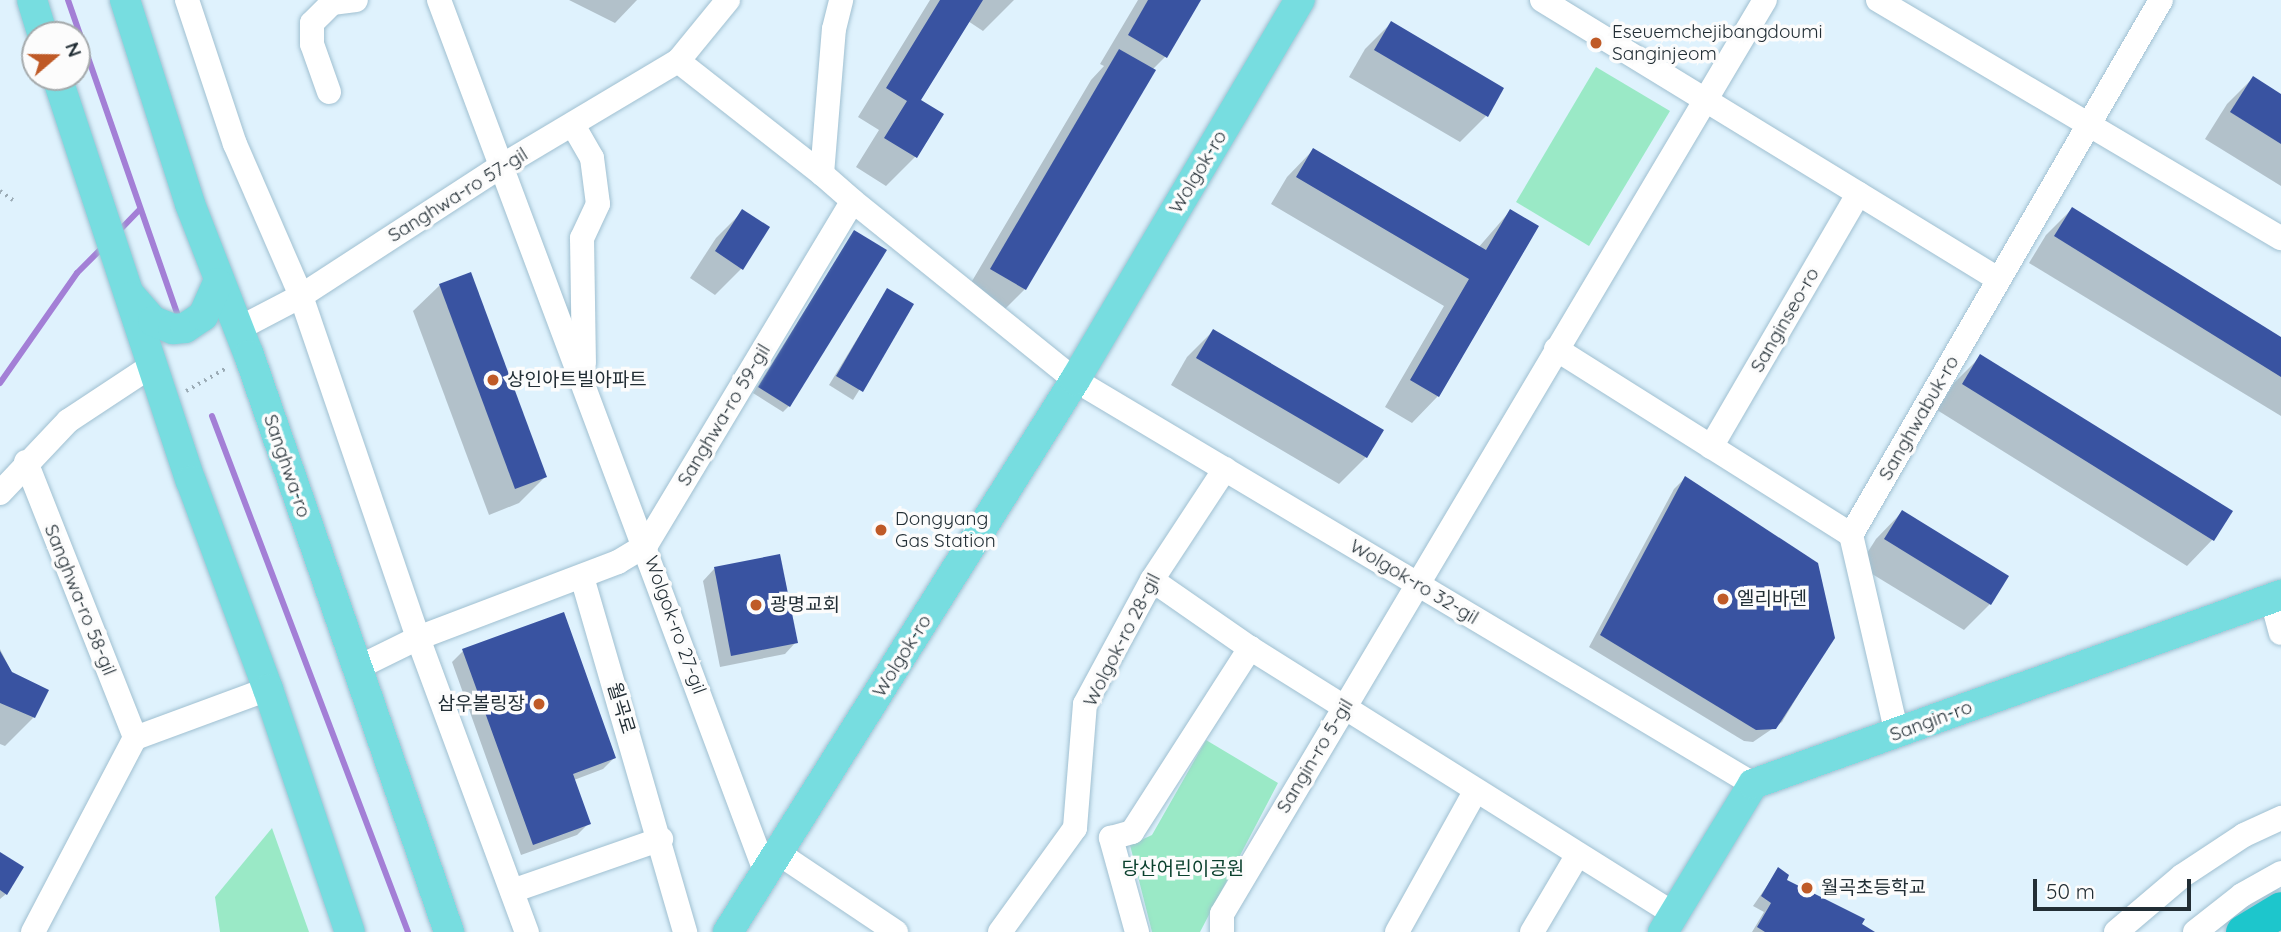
<!DOCTYPE html>
<meta charset="utf-8">
<style>
body{margin:0}
#map{position:relative;width:2281px;height:932px;overflow:hidden;background:#dff2fd;font-family:Quicksand,"Noto Sans KR",sans-serif}
div>[style]{position:absolute}
[style*='--x']{left:calc(var(--x)*1px);top:calc(var(--y)*1px);width:calc(var(--w)*1px);rotate:calc(var(--a)*1deg)}
.green>*{inset:0;background:#9ae9c6}
.shadow>*{inset:0;background:#0003}
.stream>*{height:6px;margin:-3px;padding:0 3px;transform-origin:3px;border-radius:3px;background:#a37fd6}
.building>*{inset:0;background:#3953a1}
.path>*{height:3.5px;margin-top:-1.75px;transform-origin:0;background:repeating-linear-gradient(90deg,#9babb5 0 2px,transparent 0 7px)}
.roads{filter:drop-shadow(0 0 2px #a0c0d1) drop-shadow(0 0 2px #a0c0d1)}
.minor>*{height:24px;margin:-12px;padding:0 12px;transform-origin:12px;border-radius:12px;background:#fff}
.major>*{height:30px;margin:-15px;padding:0 15px;transform-origin:15px;border-radius:15px;background:#77dde0}
.highway>*{height:35px;margin:-17.5px;padding:0 17.5px;transform-origin:17.5px;border-radius:17.5px;background:#1dc6cc}
.dots>*{width:19px;height:19px;translate:-50% -50%;box-sizing:border-box;border:4px solid #fcfcfc;border-radius:50%}
span{translate:-50% -50%;white-space:nowrap;text-align:center;line-height:1.15;-webkit-text-stroke:7px #fcfcfc;paint-order:stroke}
.poi-label{font-size:19px;color:#222e35}
.left{translate:0 -50%;text-align:left}
.right{translate:-100% -50%;text-align:right}
.street-label{font-size:19px;color:#222e35}
.park-label{font-size:19px;color:#0a402d}
.north{position:absolute;left:21px;top:21px;width:70px;height:70px;box-sizing:border-box;background:#fcfcfc;border:2px solid #a5aaac;border-radius:50%;rotate:70deg;font-size:19px;font-weight:700;line-height:28px;text-align:center;color:#222e35}
.north::after{content:'';display:block;margin:auto;width:24px;height:32px;background:#bf5a27;clip-path:polygon(50% 0,100% 100%,50% 72%,0 100%)}
.scale{position:absolute;left:2033px;top:879px;width:158px;height:32px;box-sizing:border-box;border:4px solid #222e35;border-top:0;padding-left:9px;font-size:21px;line-height:24px;white-space:nowrap;color:#222e35;-webkit-text-stroke:5px #fcfcfc;paint-order:stroke}
</style>
<div id="map">
<div class="green">
<i style="clip-path:polygon(1596px 67px,1670px 111px,1589px 246px,1516px 202px)"></i>
<i style="clip-path:polygon(1206px 740px,1278px 783px,1200px 932px,1152px 932px,1130px 845px,1152px 835px)"></i>
<i style="clip-path:polygon(272px 828px,309px 932px,220px 932px,215px 897px)"></i>
</div>
<div class="shadow">
<i style="clip-path:polygon(569px 0,637px 0,615px 23px)"></i>
<i style="clip-path:polygon(930px 0,1014px 0,983px 31px,968px 21px,919px 101px,941px 114px,915px 157px,886px 186px,856px 167px,879px 130px,858px 117px)"></i>
<i style="clip-path:polygon(1138px 0,1199px 0,1165px 57px,1152px 70px,1025px 289px,996px 318px,962px 298px,1091px 80px,1104px 66px,1100px 64px)"></i>
<i style="clip-path:polygon(1391px 23px,1486px 116px,1460px 142px,1349px 77px,1365px 49px)"></i>
<i style="clip-path:polygon(2253px 78px,2281px 96px,2281px 186px,2205px 139px,2227px 104px)"></i>
<i style="clip-path:polygon(1313px 150px,1478px 248px,1510px 211px,1537px 227px,1438px 396px,1412px 423px,1385px 407px,1444px 306px,1271px 204px,1287px 177px)"></i>
<i style="clip-path:polygon(2072px 209px,2281px 339px,2281px 416px,2029px 263px,2046px 235px)"></i>
<i style="clip-path:polygon(743px 211px,741px 269px,715px 295px,690px 278px,716px 238px)"></i>
<i style="clip-path:polygon(854px 232px,789px 406px,783px 412px,753px 393px)"></i>
<i style="clip-path:polygon(440px 285px,545px 477px,519px 503px,489px 515px,413px 311px)"></i>
<i style="clip-path:polygon(887px 290px,912px 305px,853px 400px,829px 385px)"></i>
<i style="clip-path:polygon(1213px 331px,1382px 430px,1366px 457px,1339px 484px,1171px 385px,1187px 357px)"></i>
<i style="clip-path:polygon(1980px 357px,2213px 539px,2187px 566px,1937px 410px,1954px 383px)"></i>
<i style="clip-path:polygon(1685px 478px,1833px 637px,1782px 722px,1753px 742px,1744px 741px,1589px 647px,1674px 489px)"></i>
<i style="clip-path:polygon(1902px 512px,1990px 604px,1964px 630px,1859px 566px,1876px 539px)"></i>
<i style="clip-path:polygon(714px 569px,796px 642px,785px 654px,720px 667px,703px 581px)"></i>
<i style="clip-path:polygon(0 649px,34px 717px,5px 746px,0 744px)"></i>
<i style="clip-path:polygon(463px 651px,614px 758px,603px 769px,574px 780px,589px 823px,577px 835px,521px 855px,452px 662px)"></i>
<i style="clip-path:polygon(0 854px,6px 894px,0 899px)"></i>
<i style="clip-path:polygon(1778px 870px,1784px 880px,1871px 932px,1752px 932px,1764px 912px,1753px 906px)"></i>
</div>
<div class="stream">
<i style="--x:68;--y:0;--w:338;--a:70.8"></i>
<i style="--x:117;--y:233;--w:32;--a:-46"></i>
<i style="--x:0;--y:383;--w:134;--a:-55"></i>
<i style="--x:77;--y:273;--w:38;--a:-45"></i>
<i style="--x:212;--y:416;--w:552;--a:69.2"></i>
</div>
<div class="building">
<i style="clip-path:polygon(940px 0,983px 0,921px 100px,944px 114px,917px 158px,884px 138px,907px 101px,886px 88px)"></i>
<i style="clip-path:polygon(1148px 0,1201px 0,1167px 58px,1128px 35px)"></i>
<i style="clip-path:polygon(1391px 21px,1504px 88px,1488px 117px,1374px 50px)"></i>
<i style="clip-path:polygon(1119px 49px,1156px 70px,1026px 290px,990px 269px)"></i>
<i style="clip-path:polygon(2253px 76px,2281px 94px,2281px 144px,2230px 112px)"></i>
<i style="clip-path:polygon(1313px 148px,1486px 250px,1510px 209px,1539px 226px,1439px 397px,1410px 380px,1469px 279px,1296px 177px)"></i>
<i style="clip-path:polygon(2072px 207px,2281px 337px,2281px 377px,2054px 236px)"></i>
<i style="clip-path:polygon(742px 209px,770px 227px,743px 270px,715px 251px)"></i>
<i style="clip-path:polygon(854px 230px,887px 250px,790px 407px,758px 387px)"></i>
<i style="clip-path:polygon(471px 272px,547px 477px,515px 489px,439px 284px)"></i>
<i style="clip-path:polygon(887px 288px,914px 304px,863px 392px,836px 376px)"></i>
<i style="clip-path:polygon(1213px 329px,1384px 430px,1367px 458px,1196px 358px)"></i>
<i style="clip-path:polygon(1980px 354px,2233px 511px,2214px 541px,1962px 384px)"></i>
<i style="clip-path:polygon(1685px 476px,1818px 563px,1835px 638px,1776px 729px,1756px 730px,1600px 635px)"></i>
<i style="clip-path:polygon(1902px 510px,2009px 576px,1991px 605px,1884px 539px)"></i>
<i style="clip-path:polygon(780px 554px,798px 643px,731px 656px,714px 567px)"></i>
<i style="clip-path:polygon(564px 612px,616px 758px,573px 774px,591px 824px,533px 845px,462px 649px)"></i>
<i style="clip-path:polygon(0 651px,12px 672px,49px 690px,35px 718px,0 703px)"></i>
<i style="clip-path:polygon(0 852px,24px 867px,7px 895px,0 890px)"></i>
<i style="clip-path:polygon(1778px 867px,1789px 875px,1787px 880px,1865px 919px,1862px 924px,1875px 932px,1765px 932px,1757px 927px,1771px 903px,1761px 896px)"></i>
</div>
<div class="path">
<i style="--x:0;--y:191;--w:16;--a:35"></i>
<i style="--x:186;--y:391;--w:48;--a:-29.7"></i>
</div>
<div class="roads">
<div class="minor">
<i style="--x:187;--y:0;--w:152;--a:71.6"></i>
<i style="--x:235;--y:144;--w:166;--a:66.5"></i>
<i style="--x:301;--y:296;--w:361;--a:71.1"></i>
<i style="--x:418;--y:638;--w:314;--a:69.7"></i>
<i style="--x:439;--y:0;--w:930;--a:69.48"></i>
<i style="--x:1542;--y:0;--w:535;--a:31.46"></i>
<i style="--x:1878;--y:0;--w:468;--a:30.6"></i>
<i style="--x:678;--y:61;--w:183;--a:38.1"></i>
<i style="--x:329;--y:92;--w:51;--a:-109.5"></i>
<i style="--x:312;--y:44;--w:21;--a:-90"></i>
<i style="--x:312;--y:23;--w:28;--a:-45"></i>
<i style="--x:332;--y:3;--w:24;--a:-7"></i>
<i style="--x:573;--y:125;--w:38;--a:60"></i>
<i style="--x:592;--y:158;--w:46;--a:82.6"></i>
<i style="--x:598;--y:204;--w:38;--a:115"></i>
<i style="--x:582;--y:238;--w:125;--a:89.1"></i>
<i style="--x:853;--y:201;--w:285;--a:38.9"></i>
<i style="--x:1075;--y:380;--w:789;--a:30.79"></i>
<i style="--x:238;--y:329;--w:71;--a:-27.6"></i>
<i style="--x:301;--y:296;--w:237;--a:-33"></i>
<i style="--x:500;--y:167;--w:207;--a:-30.8"></i>
<i style="--x:678;--y:61;--w:79;--a:-50.7"></i>
<i style="--x:1556;--y:349;--w:349;--a:32.2"></i>
<i style="--x:1711;--y:447;--w:293;--a:-59.8"></i>
<i style="--x:26;--y:462;--w:297;--a:68.4"></i>
<i style="--x:0;--y:493;--w:99;--a:-46.6"></i>
<i style="--x:68;--y:421;--w:102;--a:-33.4"></i>
<i style="--x:582;--y:577;--w:370;--a:73.8"></i>
<i style="--x:1152;--y:580;--w:119;--a:34.8"></i>
<i style="--x:1250;--y:648;--w:499;--a:32.1"></i>
<i style="--x:2272;--y:600;--w:34;--a:75"></i>
<i style="--x:357;--y:668;--w:68;--a:-26.2"></i>
<i style="--x:418;--y:638;--w:214;--a:-20.8"></i>
<i style="--x:618;--y:562;--w:33;--a:-31"></i>
<i style="--x:646;--y:545;--w:401;--a:-59"></i>
<i style="--x:853;--y:201;--w:41;--a:-138.9"></i>
<i style="--x:822;--y:174;--w:145;--a:-85.3"></i>
<i style="--x:834;--y:29;--w:30;--a:-76"></i>
<i style="--x:1897;--y:734;--w:204;--a:-103"></i>
<i style="--x:1851;--y:535;--w:618;--a:-59.91"></i>
<i style="--x:778;--y:853;--w:142;--a:33.8"></i>
<i style="--x:512;--y:891;--w:158;--a:-19.2"></i>
<i style="--x:33;--y:932;--w:219;--a:-62.3"></i>
<i style="--x:135;--y:738;--w:142;--a:-20.2"></i>
<i style="--x:1000;--y:932;--w:128;--a:-54.2"></i>
<i style="--x:1075;--y:828;--w:124;--a:-85.4"></i>
<i style="--x:1085;--y:704;--w:141;--a:-61.6"></i>
<i style="--x:1152;--y:580;--w:133;--a:-56.7"></i>
<i style="--x:1137;--y:932;--w:98;--a:-105.5"></i>
<i style="--x:1111;--y:838;--w:22;--a:-16"></i>
<i style="--x:1132;--y:832;--w:219;--a:-57.3"></i>
<i style="--x:1222;--y:932;--w:18;--a:-90"></i>
<i style="--x:1222;--y:914;--w:1063;--a:-59.29"></i>
<i style="--x:1397;--y:932;--w:160;--a:-60.9"></i>
<i style="--x:1532;--y:932;--w:88;--a:-59.4"></i>
<i style="--x:2116;--y:932;--w:87;--a:-40.3"></i>
<i style="--x:2182;--y:876;--w:74;--a:-33.5"></i>
<i style="--x:2244;--y:835;--w:41;--a:-24.7"></i>
<i style="--x:2195;--y:932;--w:60;--a:-38.2"></i>
<i style="--x:2242;--y:895;--w:45;--a:-29.4"></i>
</div>
<div class="major">
<i style="--x:32;--y:0;--w:37;--a:73"></i>
<i style="--x:125;--y:0;--w:214;--a:72.3"></i>
<i style="--x:190;--y:204;--w:162;--a:68.7"></i>
<i style="--x:249;--y:355;--w:611;--a:70.88"></i>
<i style="--x:57;--y:77;--w:426;--a:71.7"></i>
<i style="--x:191;--y:481;--w:222;--a:69.7"></i>
<i style="--x:268;--y:689;--w:256;--a:71.4"></i>
<i style="--x:132;--y:297;--w:32;--a:49"></i>
<i style="--x:153;--y:321;--w:22;--a:22"></i>
<i style="--x:173;--y:329;--w:12;--a:-5"></i>
<i style="--x:185;--y:328;--w:22;--a:-34"></i>
<i style="--x:203;--y:316;--w:36;--a:-66"></i>
<i style="--x:728;--y:932;--w:652;--a:-57.85"></i>
<i style="--x:1075;--y:380;--w:442;--a:-59.4"></i>
<i style="--x:1663;--y:932;--w:173;--a:-58.7"></i>
<i style="--x:1753;--y:784;--w:561;--a:-19.7"></i>
</div>
<div class="highway">
<i style="--x:2243;--y:932;--w:44;--a:-31.2"></i>
</div>
</div>
<div class="dots">
<i style="left:1596px;top:43px;background:#bf5a27"></i>
<i style="left:493px;top:380px;background:#bf5a27"></i>
<i style="left:881px;top:530px;background:#bf5a27"></i>
<i style="left:1723px;top:599px;background:#bf5a27"></i>
<i style="left:756px;top:605px;background:#bf5a27"></i>
<i style="left:539px;top:704px;background:#bf5a27"></i>
<i style="left:1807px;top:888px;background:#bf5a27"></i>
</div>
<div class="poi-label">
<span class="left" style="left:1612px;top:43px">Eseuemchejibangdoumi<br>Sanginjeom</span>
<span class="left" style="left:507px;top:380px">상인아트빌아파트</span>
<span class="left" style="left:895px;top:530px">Dongyang<br>Gas Station</span>
<span class="left" style="left:1737px;top:599px">엘리바덴</span>
<span class="left" style="left:770px;top:605px">광명교회</span>
<span class="right" style="left:525px;top:704px">삼우볼링장</span>
<span class="left" style="left:1821px;top:888px">월곡초등학교</span>
</div>
<div class="street-label">
<span style="left:1198px;top:172px;rotate:-59deg">Wolgok-ro</span>
<span style="left:458px;top:195px;rotate:-32deg">Sanghwa-ro 57-gil</span>
<span style="left:1785px;top:320px;rotate:-60deg">Sanginseo-ro</span>
<span style="left:724px;top:415px;rotate:-59deg">Sanghwa-ro 59-gil</span>
<span style="left:1919px;top:418px;rotate:-60deg">Sanghwabuk-ro</span>
<span style="left:287px;top:466px;rotate:71deg">Sanghwa-ro</span>
<span style="left:1414px;top:582px;rotate:31deg">Wolgok-ro 32-gil</span>
<span style="left:80px;top:600px;rotate:68deg">Sanghwa-ro 58-gil</span>
<span style="left:675px;top:625px;rotate:70deg">Wolgok-ro 27-gil</span>
<span style="left:1122px;top:640px;rotate:-63deg">Wolgok-ro 28-gil</span>
<span style="left:902px;top:656px;rotate:-58deg">Wolgok-ro</span>
<span style="left:621px;top:708px;rotate:73deg">월곡로</span>
<span style="left:1931px;top:721px;rotate:-20deg">Sangin-ro</span>
<span style="left:1315px;top:756px;rotate:-59deg">Sangin-ro 5-gil</span>
</div>
<div class="park-label">
<span style="left:1183px;top:869px">당산어린이공원</span>
</div>
<div class="north">N</div>
<div class="scale">50 m</div>
</div>
